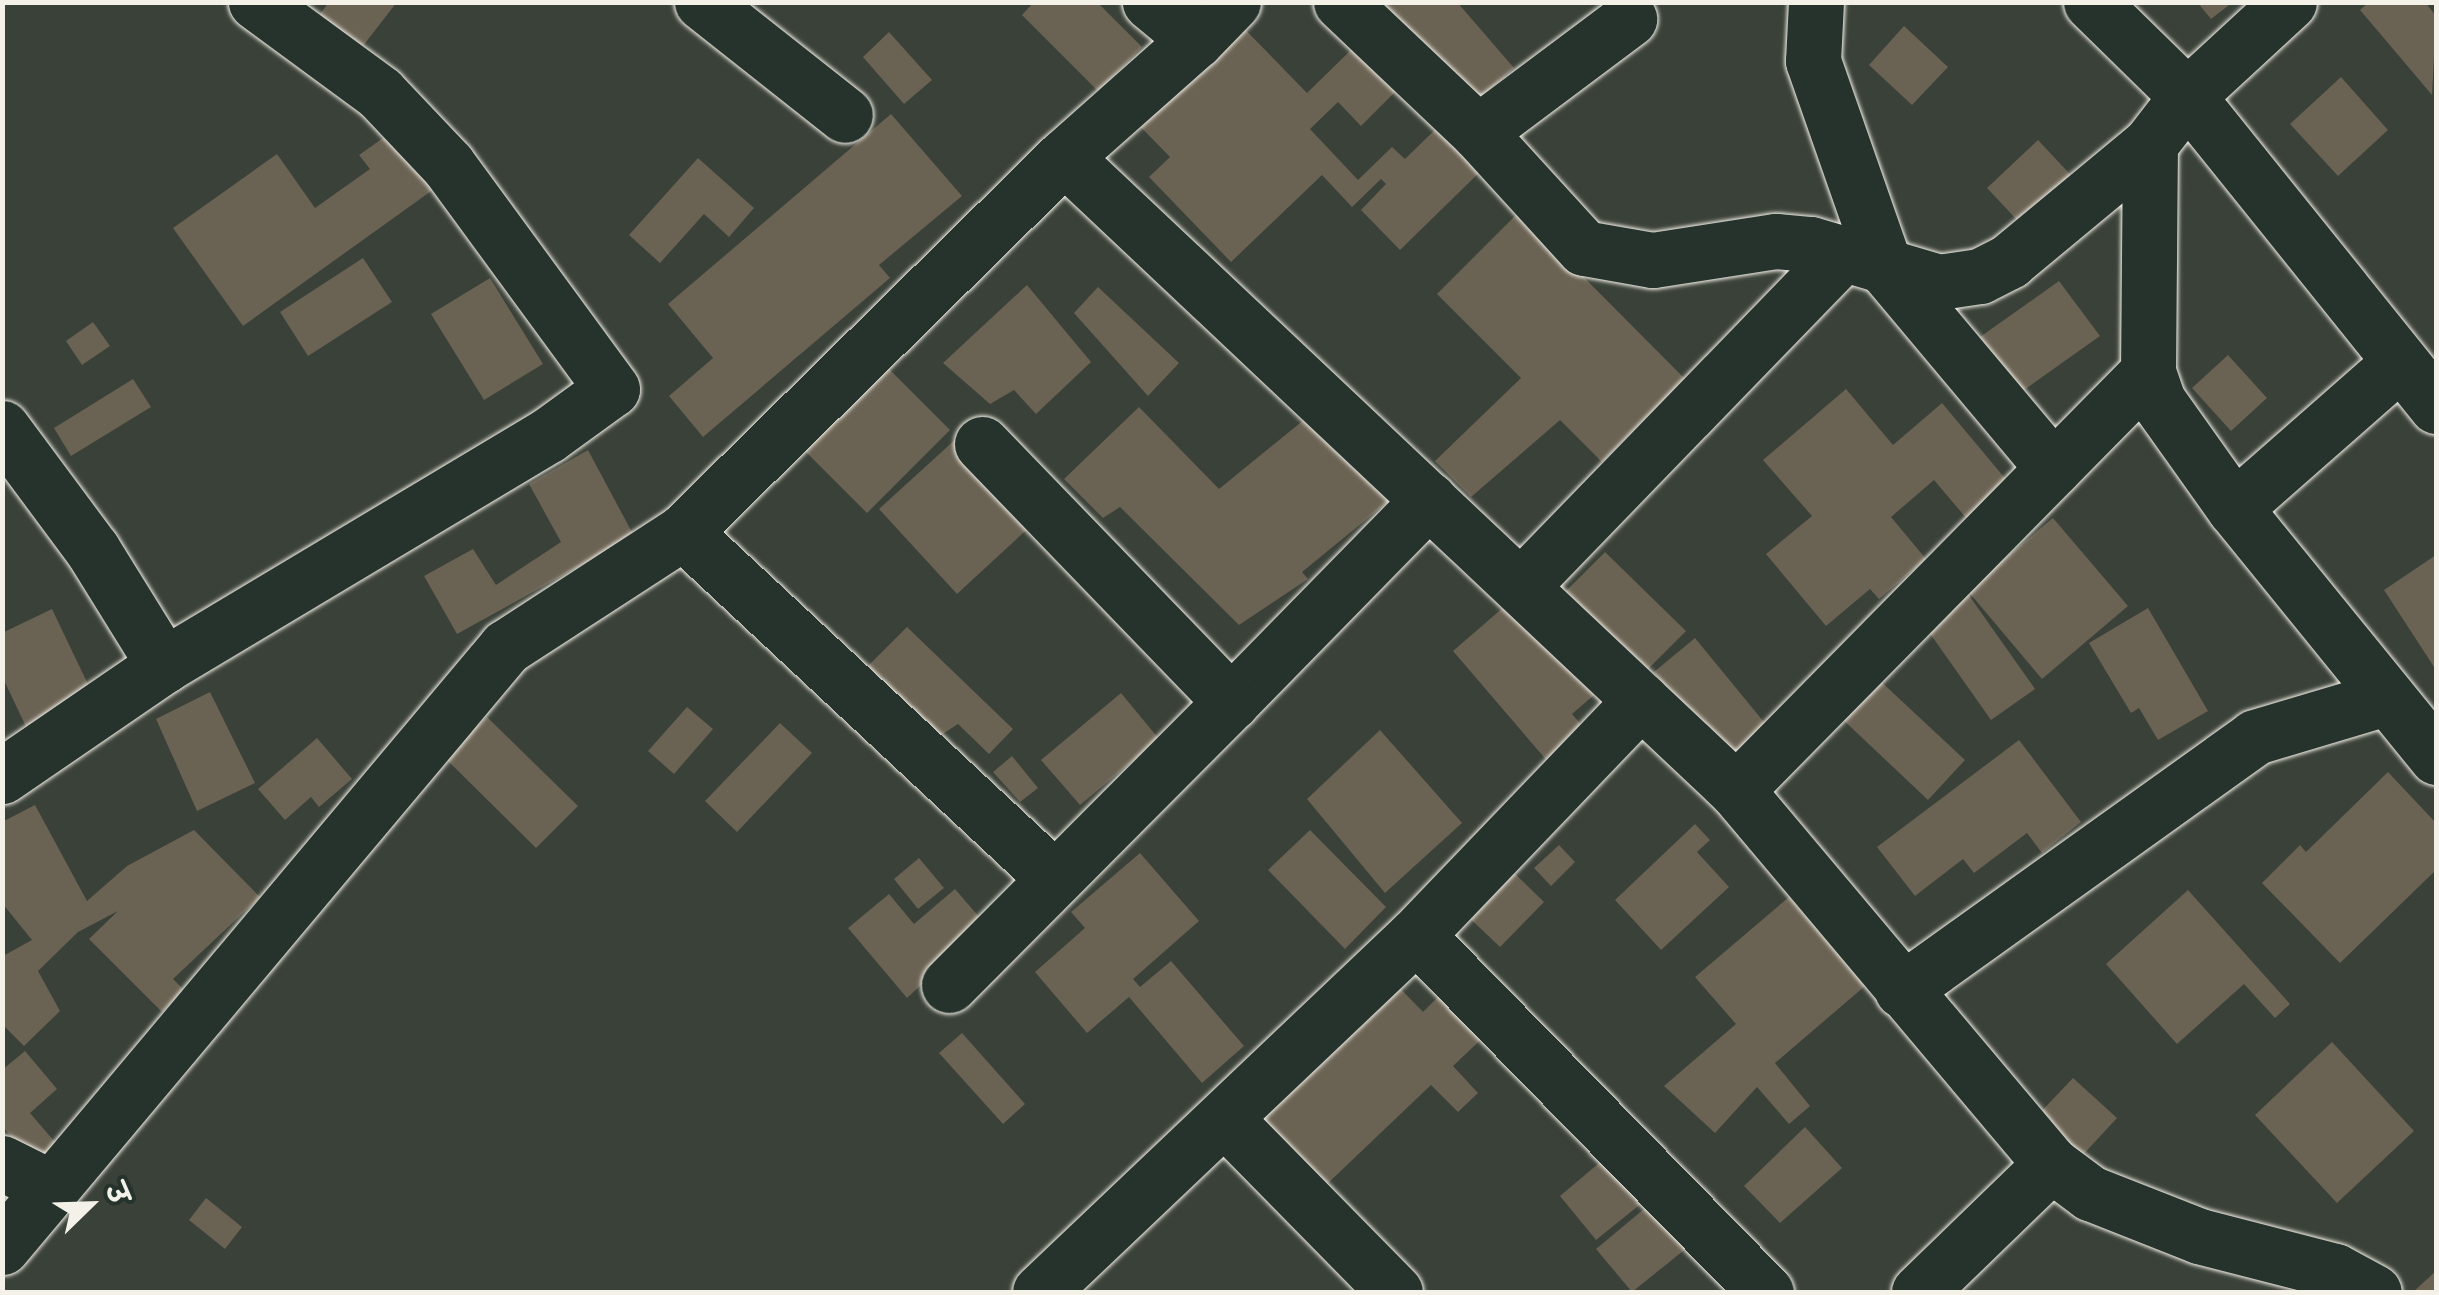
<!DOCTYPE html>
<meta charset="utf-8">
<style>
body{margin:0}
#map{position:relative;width:2439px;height:1295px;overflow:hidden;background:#3a4138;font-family:Delius,"Playpen Sans Deva",sans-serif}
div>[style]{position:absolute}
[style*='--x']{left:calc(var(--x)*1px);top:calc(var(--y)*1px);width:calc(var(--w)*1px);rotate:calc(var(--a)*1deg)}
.building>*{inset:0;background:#6a6253}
.roads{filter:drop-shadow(0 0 2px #f4f1e8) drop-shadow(0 0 2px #f4f1e8)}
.street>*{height:55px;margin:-27.5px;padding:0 27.5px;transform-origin:27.5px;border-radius:27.5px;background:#26332d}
span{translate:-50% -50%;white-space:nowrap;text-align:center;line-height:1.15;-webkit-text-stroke:8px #26332d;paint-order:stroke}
.frame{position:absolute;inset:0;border:5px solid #f4f1e8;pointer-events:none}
.north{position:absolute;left:40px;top:1155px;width:100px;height:100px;-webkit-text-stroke:8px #26332d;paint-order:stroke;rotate:67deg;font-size:28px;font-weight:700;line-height:40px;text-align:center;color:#f4f1e8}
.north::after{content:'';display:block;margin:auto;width:35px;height:45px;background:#f4f1e8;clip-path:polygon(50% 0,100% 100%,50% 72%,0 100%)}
</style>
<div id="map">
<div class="building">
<i style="clip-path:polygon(329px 2px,397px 2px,356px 55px,314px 22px)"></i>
<i style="clip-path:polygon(1034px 2px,1097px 2px,1142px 47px,1098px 91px,1022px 15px)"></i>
<i style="clip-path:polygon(1376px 2px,1457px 2px,1514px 68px,1468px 108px)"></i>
<i style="clip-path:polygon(2197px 2px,2233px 2px,2211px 19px)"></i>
<i style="clip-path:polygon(2369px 2px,2425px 2px,2436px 16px,2432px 95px,2360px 10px)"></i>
<i style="clip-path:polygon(1231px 15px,1307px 93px,1353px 48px,1395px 92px,1361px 126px,1338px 102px,1310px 129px,1358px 180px,1392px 147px,1405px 159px,1444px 121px,1487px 165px,1400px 250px,1361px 210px,1386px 184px,1381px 179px,1352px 207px,1322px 175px,1231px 262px,1149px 177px,1170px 157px,1128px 114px)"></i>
<i style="clip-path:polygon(1904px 26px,1948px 67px,1912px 105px,1869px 65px)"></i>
<i style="clip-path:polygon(889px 32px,932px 80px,904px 104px,863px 57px)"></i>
<i style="clip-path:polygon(2341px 77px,2388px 130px,2338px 176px,2290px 124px)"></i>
<i style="clip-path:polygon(891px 114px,962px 196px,879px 265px,890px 278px,703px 437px,669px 396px,713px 358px,668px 304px)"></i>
<i style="clip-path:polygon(400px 126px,441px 184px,243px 326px,173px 228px,277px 154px,315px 208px,370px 169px,359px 155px)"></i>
<i style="clip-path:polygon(2038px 140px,2082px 187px,2031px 235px,1987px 188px)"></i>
<i style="clip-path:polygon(698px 158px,754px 208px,729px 237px,704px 214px,660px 263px,629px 235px)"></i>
<i style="clip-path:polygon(1519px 212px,1685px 379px,1602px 462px,1560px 420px,1471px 497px,1435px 461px,1521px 378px,1437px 294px)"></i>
<i style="clip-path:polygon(363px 258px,392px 302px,308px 356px,280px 312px)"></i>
<i style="clip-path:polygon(490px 278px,543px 364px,484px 400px,431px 314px)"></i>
<i style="clip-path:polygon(2059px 281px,2100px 336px,2003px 405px,1963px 349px)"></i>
<i style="clip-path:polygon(1027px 285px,1091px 362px,1036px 414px,1014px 390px,990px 404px,943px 363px)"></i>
<i style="clip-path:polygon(1098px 287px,1179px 363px,1148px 396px,1074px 313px)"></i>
<i style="clip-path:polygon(93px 322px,110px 346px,82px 365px,66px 341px)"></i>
<i style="clip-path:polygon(872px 352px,950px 430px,867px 513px,789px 435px)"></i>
<i style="clip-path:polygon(2228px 355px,2267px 398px,2231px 431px,2192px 388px)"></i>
<i style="clip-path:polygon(133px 379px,151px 407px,71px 456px,54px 428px)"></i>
<i style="clip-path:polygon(1846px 389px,1893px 445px,1942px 403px,2009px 483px,1967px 519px,1934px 480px,1891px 517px,1926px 559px,1879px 599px,1870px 589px,1826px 626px,1766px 554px,1812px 516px,1763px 460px)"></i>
<i style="clip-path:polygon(1139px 407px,1219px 489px,1316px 410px,1390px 500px,1302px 572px,1308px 579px,1239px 625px,1120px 507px,1103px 518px,1064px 479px)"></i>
<i style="clip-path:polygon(958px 437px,1036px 521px,957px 594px,879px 509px)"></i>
<i style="clip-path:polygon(588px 450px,634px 536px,457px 634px,424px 576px,473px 549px,496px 585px,561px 542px,529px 484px)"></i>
<i style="clip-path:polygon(2053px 518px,2128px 606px,2042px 679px,1967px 590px)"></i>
<i style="clip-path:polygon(1605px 552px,1686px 631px,1646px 671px,1566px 591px)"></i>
<i style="clip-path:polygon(2436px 555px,2436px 670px,2384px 590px)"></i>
<i style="clip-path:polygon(1520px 593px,1601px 689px,1572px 714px,1585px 729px,1548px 762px,1453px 651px)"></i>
<i style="clip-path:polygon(1968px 594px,2035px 689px,1991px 720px,1924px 625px)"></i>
<i style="clip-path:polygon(2148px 608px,2208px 711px,2158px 740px,2139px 708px,2131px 713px,2089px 643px)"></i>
<i style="clip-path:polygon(52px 609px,95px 699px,28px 731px,2px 676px,2px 633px)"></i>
<i style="clip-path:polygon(907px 627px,1013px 729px,989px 754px,958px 724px,932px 741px,862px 672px)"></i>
<i style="clip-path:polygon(1695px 638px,1768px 727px,1726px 761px,1654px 672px)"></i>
<i style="clip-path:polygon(1875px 676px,1965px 760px,1928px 800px,1838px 715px)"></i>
<i style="clip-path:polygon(210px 692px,255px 783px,197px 811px,156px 719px)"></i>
<i style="clip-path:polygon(1121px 693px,1159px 739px,1080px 805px,1041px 760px)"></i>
<i style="clip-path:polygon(687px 707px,713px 729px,674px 774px,648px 751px)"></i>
<i style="clip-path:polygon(487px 717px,578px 806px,536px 848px,445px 758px)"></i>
<i style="clip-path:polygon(780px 723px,812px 753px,737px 832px,705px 801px)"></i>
<i style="clip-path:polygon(1380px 730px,1462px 823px,1385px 893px,1307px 799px)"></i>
<i style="clip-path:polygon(317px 738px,352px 779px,319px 807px,311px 797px,285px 820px,258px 789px)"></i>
<i style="clip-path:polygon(2019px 740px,2081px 822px,2042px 853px,2027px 833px,1974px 873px,1963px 859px,1915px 896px,1877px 847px)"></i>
<i style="clip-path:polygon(1012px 756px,1038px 788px,1020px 802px,993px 772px)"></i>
<i style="clip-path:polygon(2388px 772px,2436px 823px,2436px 870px,2340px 963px,2262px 883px,2300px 845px,2306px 852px)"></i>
<i style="clip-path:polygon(35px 805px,87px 901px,127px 866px,194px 830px,260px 897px,173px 979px,184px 990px,162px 1012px,89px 939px,118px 911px,78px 932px,38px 971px,60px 1011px,24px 1046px,3px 1025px,3px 956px,32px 940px,2px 903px,2px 822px)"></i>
<i style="clip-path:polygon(1695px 824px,1710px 840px,1697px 852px,1729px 887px,1661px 950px,1615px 900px)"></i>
<i style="clip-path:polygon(1310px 830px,1386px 907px,1345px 949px,1268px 870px)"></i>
<i style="clip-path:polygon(1559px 845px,1575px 862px,1551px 886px,1534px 868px)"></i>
<i style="clip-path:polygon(1140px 853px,1199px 921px,1133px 979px,1140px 987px,1171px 961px,1244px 1046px,1202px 1083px,1129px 997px,1087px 1033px,1035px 972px,1085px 928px,1071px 912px)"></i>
<i style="clip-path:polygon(919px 858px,944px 888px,918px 909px,894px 879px)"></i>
<i style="clip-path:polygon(1503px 862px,1544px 902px,1500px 947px,1459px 908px)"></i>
<i style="clip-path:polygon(955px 889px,986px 925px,907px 998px,848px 928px,889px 894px,914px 924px)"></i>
<i style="clip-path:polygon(2188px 890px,2290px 1004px,2275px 1018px,2244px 984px,2177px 1044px,2106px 964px)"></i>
<i style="clip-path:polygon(1789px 897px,1865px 986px,1775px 1063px,1810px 1106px,1789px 1124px,1757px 1087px,1715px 1133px,1664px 1086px,1736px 1024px,1695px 977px)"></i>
<i style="clip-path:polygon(1390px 978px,1423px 1012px,1448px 987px,1490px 1031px,1453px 1066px,1478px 1093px,1458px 1112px,1431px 1085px,1325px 1186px,1252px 1110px)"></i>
<i style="clip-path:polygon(962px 1033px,1025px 1104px,1003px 1124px,939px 1053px)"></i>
<i style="clip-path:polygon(2332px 1042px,2414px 1131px,2337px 1203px,2255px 1115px)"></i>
<i style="clip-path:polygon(25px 1051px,57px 1089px,30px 1113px,66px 1155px,43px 1174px,2px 1126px,2px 1070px)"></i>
<i style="clip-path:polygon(2073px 1078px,2117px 1118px,2080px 1158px,2035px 1118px)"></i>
<i style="clip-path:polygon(1805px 1127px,1842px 1168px,1780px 1223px,1744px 1186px)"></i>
<i style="clip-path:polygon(1611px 1153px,1648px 1198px,1596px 1240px,1560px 1196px)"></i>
<i style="clip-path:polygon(206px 1198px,242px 1227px,225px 1249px,189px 1220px)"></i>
<i style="clip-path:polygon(1656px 1199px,1693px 1243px,1632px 1292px,1596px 1249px)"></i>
<i style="clip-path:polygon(2436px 1271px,2436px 1292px,2413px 1292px)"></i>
</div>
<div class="roads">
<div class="street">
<i style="--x:702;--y:2;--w:182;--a:38.3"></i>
<i style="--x:1341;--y:2;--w:189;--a:43.5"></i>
<i style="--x:1478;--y:132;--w:157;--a:47.6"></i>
<i style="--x:1584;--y:248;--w:70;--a:9.9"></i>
<i style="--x:1653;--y:260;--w:124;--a:-8.8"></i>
<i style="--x:1776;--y:241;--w:35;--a:5"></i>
<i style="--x:1811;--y:244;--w:134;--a:16.5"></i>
<i style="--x:1939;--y:282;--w:41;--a:-8.3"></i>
<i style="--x:1980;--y:276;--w:33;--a:-27"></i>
<i style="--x:2009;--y:261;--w:183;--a:-39.7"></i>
<i style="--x:1816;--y:2;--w:59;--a:92.9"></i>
<i style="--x:1813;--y:61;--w:220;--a:70.7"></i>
<i style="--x:1886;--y:269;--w:260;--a:50"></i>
<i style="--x:2091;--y:2;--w:134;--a:44.4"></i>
<i style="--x:2187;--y:96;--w:398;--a:51.2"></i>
<i style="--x:2289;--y:2;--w:139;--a:137.3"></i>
<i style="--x:2187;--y:96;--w:61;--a:127.6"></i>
<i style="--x:2150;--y:144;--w:228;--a:90.5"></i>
<i style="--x:2148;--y:372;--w:31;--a:71"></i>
<i style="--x:2158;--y:401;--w:131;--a:54.6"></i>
<i style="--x:2234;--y:508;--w:321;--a:50.9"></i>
<i style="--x:1196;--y:40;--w:53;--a:-45.8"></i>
<i style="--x:1478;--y:132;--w:189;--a:-36.8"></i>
<i style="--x:1064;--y:157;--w:923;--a:43.29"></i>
<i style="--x:1736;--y:790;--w:489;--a:49.9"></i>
<i style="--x:2051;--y:1164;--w:49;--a:36.6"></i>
<i style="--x:2090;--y:1193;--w:117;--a:21.5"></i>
<i style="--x:2199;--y:1236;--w:140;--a:14.4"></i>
<i style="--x:2335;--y:1271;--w:44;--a:28.3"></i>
<i style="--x:2;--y:428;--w:151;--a:53.4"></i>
<i style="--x:92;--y:549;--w:137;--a:58.2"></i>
<i style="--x:982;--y:444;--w:359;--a:46"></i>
<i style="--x:1231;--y:702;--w:283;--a:-45.6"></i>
<i style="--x:2234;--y:508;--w:221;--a:-41.3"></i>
<i style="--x:683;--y:532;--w:507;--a:43"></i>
<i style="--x:1521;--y:586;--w:463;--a:-45.9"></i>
<i style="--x:2;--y:776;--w:196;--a:-34.4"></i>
<i style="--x:164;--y:665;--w:446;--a:-30.9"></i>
<i style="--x:547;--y:436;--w:80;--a:-35.9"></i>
<i style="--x:612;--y:389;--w:278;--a:-126.2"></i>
<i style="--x:448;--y:165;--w:99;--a:-133.4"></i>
<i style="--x:380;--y:93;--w:154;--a:-143.7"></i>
<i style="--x:1736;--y:790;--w:587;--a:-45.41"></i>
<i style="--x:1416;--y:935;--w:500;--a:45.6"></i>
<i style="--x:949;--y:985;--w:400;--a:-45.1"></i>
<i style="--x:1902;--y:990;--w:434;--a:-35.6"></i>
<i style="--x:2255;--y:737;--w:137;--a:-16.6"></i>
<i style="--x:1224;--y:1118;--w:244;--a:45.5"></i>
<i style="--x:2;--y:1163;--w:56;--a:26.6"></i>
<i style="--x:2;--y:1247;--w:784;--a:-49.97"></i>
<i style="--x:506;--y:647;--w:211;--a:-33"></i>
<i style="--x:683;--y:532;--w:535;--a:-44.55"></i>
<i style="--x:1064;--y:157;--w:176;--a:-41.6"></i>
<i style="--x:1196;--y:40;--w:60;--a:-140.4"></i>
<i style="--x:1040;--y:1292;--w:518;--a:-43.52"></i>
<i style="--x:1416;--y:935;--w:325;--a:-46.2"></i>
<i style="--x:1919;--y:1292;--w:184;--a:-44.1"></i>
</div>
</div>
<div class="frame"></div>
<div class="north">उ</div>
</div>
